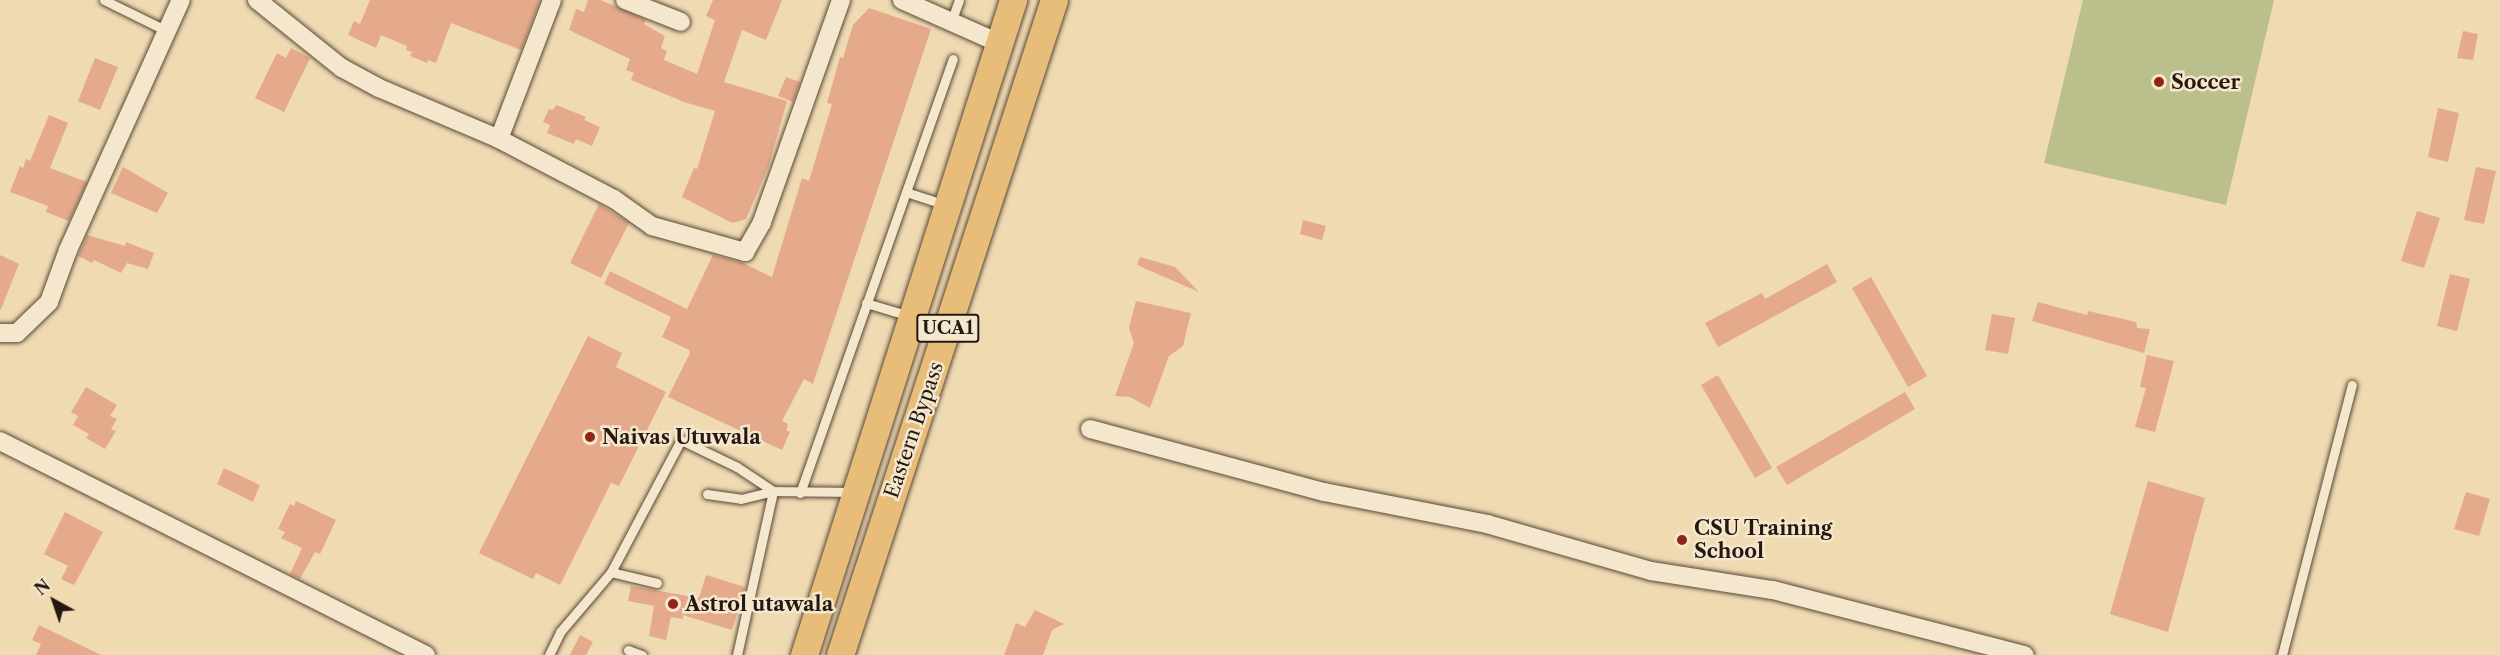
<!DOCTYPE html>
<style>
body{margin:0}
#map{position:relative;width:2500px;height:655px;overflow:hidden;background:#f0dab2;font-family:"Libre Caslon Text",serif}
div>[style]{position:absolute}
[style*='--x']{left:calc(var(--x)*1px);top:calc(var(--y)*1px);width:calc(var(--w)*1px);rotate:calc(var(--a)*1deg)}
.green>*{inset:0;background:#bbbf8b}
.building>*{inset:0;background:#e4aa8b}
.roads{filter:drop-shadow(0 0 2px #574939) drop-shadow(0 0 2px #574939)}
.lane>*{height:9px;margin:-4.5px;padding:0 4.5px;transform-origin:4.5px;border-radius:4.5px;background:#f5e7cd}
.street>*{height:18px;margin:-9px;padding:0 9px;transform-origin:9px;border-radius:9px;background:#f5e7cd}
.primary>*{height:27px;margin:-13.5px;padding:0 13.5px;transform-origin:13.5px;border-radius:13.5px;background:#e8bd79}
.dots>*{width:16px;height:16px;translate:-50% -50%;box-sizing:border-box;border:3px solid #f5e7cd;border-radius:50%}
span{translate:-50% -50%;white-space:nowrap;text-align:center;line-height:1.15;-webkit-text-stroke:5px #f5e7cd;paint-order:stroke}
.shield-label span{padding:2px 4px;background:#f5e7cd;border:2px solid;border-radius:4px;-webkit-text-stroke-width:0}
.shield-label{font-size:18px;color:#241911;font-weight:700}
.poi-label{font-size:20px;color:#241911;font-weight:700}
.left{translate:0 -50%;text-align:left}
.street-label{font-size:20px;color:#241911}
.north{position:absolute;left:24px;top:571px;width:60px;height:60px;-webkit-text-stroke:4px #f5e7cd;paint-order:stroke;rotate:320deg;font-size:16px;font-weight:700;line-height:24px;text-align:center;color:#241911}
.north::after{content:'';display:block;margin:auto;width:21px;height:27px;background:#241911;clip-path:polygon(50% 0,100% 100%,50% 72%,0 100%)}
</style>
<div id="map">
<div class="green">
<i style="clip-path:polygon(2083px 0,2274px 0,2226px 205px,2044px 163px)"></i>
</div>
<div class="building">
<i style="clip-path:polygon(370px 0,540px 0,521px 50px,451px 23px,436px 63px,428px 60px,427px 63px,410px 56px,412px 52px,406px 50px,407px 46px,381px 35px,376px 48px,348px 35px,354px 21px,360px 24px)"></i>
<i style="clip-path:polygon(588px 0,600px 0,613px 5px,646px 20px,644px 24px,665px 36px,661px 48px,667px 51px,664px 60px,697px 74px,715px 20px,706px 16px,713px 0,782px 0,766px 40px,742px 30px,724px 82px,787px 101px,769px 165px,746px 219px,732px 223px,682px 197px,694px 168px,697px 169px,715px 111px,684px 102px,631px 80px,634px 73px,626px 70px,630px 59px,569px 30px,576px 9px,584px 12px)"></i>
<i style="clip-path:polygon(869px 8px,931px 29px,813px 384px,804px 379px,782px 421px,788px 424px,786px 430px,790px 432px,782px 450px,668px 397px,690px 353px,689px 350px,662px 337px,671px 317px,604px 284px,610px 271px,687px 309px,713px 255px,743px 263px,772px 277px,802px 178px,809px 181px,832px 104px,827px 103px,840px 57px,843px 58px,853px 25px)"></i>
<i style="clip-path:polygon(2463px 31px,2478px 34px,2473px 60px,2457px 58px)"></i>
<i style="clip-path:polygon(291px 48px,310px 58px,284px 112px,255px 98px,277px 53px,286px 58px)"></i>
<i style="clip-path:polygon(95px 58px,118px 67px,100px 110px,78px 101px)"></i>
<i style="clip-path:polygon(786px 77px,800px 82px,793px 102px,778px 96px)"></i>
<i style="clip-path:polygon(556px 105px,586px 117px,584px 120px,600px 127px,592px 146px,576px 139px,574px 144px,547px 133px,550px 125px,543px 122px,549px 109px,553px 110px)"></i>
<i style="clip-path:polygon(2438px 108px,2459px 113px,2448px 162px,2428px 157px)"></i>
<i style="clip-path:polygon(49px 115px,68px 123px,50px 168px,87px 182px,69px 221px,46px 212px,48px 206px,10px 192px,20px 166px,23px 168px,26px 159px,30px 161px)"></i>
<i style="clip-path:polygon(123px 167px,168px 193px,157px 213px,111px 193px)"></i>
<i style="clip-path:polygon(2476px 167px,2496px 171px,2484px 224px,2464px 220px)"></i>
<i style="clip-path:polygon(599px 204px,629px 223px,601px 278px,570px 263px)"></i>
<i style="clip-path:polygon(2417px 211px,2440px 218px,2424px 268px,2401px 261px)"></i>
<i style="clip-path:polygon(1303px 220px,1326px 226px,1322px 240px,1300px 234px)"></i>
<i style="clip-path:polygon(87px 235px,125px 246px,126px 242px,154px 253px,148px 269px,127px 263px,121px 273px,94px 260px,92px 263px,78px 256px)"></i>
<i style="clip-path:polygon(0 255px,19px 264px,1px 309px,0 309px)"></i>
<i style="clip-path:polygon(1140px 257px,1175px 267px,1199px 292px,1137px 265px)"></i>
<i style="clip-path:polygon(1827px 264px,1837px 282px,1718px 347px,1705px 323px,1762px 293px,1765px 299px)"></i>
<i style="clip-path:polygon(2450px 274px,2470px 279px,2457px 331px,2437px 326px)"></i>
<i style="clip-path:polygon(1871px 277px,1927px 376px,1908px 387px,1852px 288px)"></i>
<i style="clip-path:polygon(1136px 301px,1191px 313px,1183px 346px,1169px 356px,1150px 408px,1130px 397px,1115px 396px,1134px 343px,1129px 328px)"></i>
<i style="clip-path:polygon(2038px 302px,2087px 315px,2088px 311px,2136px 322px,2137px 328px,2150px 329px,2144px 353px,2032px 321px)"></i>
<i style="clip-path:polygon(1992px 314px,2015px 318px,2008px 354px,1985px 350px)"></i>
<i style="clip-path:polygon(588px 336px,622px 353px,616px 367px,666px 392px,619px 486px,611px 483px,560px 585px,536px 573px,533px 579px,479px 553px)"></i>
<i style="clip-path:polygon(2147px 355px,2174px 361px,2155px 432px,2135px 427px,2146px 388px,2140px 387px)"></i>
<i style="clip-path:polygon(1718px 375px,1772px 468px,1755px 478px,1701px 385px)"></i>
<i style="clip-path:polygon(86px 387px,117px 405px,110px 416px,117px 419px,111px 429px,116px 431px,105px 449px,86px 438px,89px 434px,73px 425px,78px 416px,71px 412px)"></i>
<i style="clip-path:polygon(1905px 392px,1915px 409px,1787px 485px,1776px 467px)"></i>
<i style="clip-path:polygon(224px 468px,260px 485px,253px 502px,217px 484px)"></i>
<i style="clip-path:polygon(2148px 481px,2205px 498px,2168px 632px,2110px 614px)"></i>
<i style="clip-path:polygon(2466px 492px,2490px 499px,2479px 536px,2454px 529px)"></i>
<i style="clip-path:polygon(296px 501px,336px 520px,320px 554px,315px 552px,300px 579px,290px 574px,302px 548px,281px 538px,285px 532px,278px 529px,290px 504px,294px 506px)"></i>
<i style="clip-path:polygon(65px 512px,103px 532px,74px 585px,61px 579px,68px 566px,44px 554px)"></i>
<i style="clip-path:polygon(706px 575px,745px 587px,732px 630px,683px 615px,683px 619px,671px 617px,666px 640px,649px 636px,654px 606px,628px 601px,631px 586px,699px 598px)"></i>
<i style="clip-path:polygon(1035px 610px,1064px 624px,1052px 630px,1043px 655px,1004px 655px,1016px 623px,1025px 627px)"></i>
<i style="clip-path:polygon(39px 625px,101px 655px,36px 655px,41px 644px,32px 640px)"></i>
<i style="clip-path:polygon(580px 635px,593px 642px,586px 655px,570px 655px)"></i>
</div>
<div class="roads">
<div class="lane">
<i style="--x:104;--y:0;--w:70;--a:26.2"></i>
<i style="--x:951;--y:22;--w:23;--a:-70"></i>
<i style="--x:906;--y:192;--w:42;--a:18"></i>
<i style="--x:866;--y:303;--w:46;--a:16.5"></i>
<i style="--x:800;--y:493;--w:460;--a:-70.6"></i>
<i style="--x:707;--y:494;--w:34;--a:8"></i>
<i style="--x:741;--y:499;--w:33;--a:-14"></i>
<i style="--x:657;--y:583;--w:47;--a:-166.6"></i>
<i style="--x:611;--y:572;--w:149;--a:-62.1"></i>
<i style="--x:681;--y:440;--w:62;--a:25.7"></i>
<i style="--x:737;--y:467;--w:43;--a:33.7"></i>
<i style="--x:628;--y:650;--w:15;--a:20"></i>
<i style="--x:549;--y:655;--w:25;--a:-64"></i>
<i style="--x:560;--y:632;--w:79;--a:-49.6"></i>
<i style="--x:737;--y:655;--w:168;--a:-77.6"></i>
<i style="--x:773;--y:491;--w:79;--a:0.7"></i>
<i style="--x:2282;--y:655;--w:279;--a:-75.5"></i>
</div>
<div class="street">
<i style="--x:257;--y:0;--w:109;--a:38.7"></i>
<i style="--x:342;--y:68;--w:42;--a:28.4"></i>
<i style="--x:379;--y:88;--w:130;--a:23"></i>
<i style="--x:499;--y:139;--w:130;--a:27.6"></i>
<i style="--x:614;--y:199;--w:47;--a:35.4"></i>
<i style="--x:652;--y:226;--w:97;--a:15.6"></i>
<i style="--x:745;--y:252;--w:34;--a:-60"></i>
<i style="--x:762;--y:222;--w:236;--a:-70.4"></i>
<i style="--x:625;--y:0;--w:60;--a:21.4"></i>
<i style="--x:902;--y:0;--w:106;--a:23.9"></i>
<i style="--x:499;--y:139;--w:149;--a:-69.1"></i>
<i style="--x:0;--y:333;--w:17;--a:0"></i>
<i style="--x:17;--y:333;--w:45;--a:-44.1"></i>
<i style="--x:49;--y:302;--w:55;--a:-69.9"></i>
<i style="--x:68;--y:250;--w:274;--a:-65.7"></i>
<i style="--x:1090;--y:429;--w:242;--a:15.1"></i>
<i style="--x:1324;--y:492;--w:166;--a:11.1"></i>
<i style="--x:1487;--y:524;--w:171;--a:16"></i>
<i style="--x:1651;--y:571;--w:123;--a:8.9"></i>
<i style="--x:1773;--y:590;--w:260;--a:14.5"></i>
<i style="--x:0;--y:441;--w:477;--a:26.7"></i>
</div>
<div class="primary">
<i style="--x:804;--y:655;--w:688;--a:-72.3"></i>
<i style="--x:840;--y:655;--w:689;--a:-71.91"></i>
</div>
</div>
<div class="dots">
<i style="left:2159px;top:82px;background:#8f2418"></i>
<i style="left:590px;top:437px;background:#8f2418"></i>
<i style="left:1682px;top:540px;background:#8f2418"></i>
<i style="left:673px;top:604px;background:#8f2418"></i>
</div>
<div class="shield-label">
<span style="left:948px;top:328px">UCA1</span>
</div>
<div class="poi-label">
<span class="left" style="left:2171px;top:82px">Soccer</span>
<span class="left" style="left:602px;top:437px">Naivas Utuwala</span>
<span class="left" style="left:1694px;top:540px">CSU Training<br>School</span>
<span class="left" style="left:685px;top:604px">Astrol utawala</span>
</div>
<div class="street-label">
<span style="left:914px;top:430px;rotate:-71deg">Eastern Bypass</span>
</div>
<div class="north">N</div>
</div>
